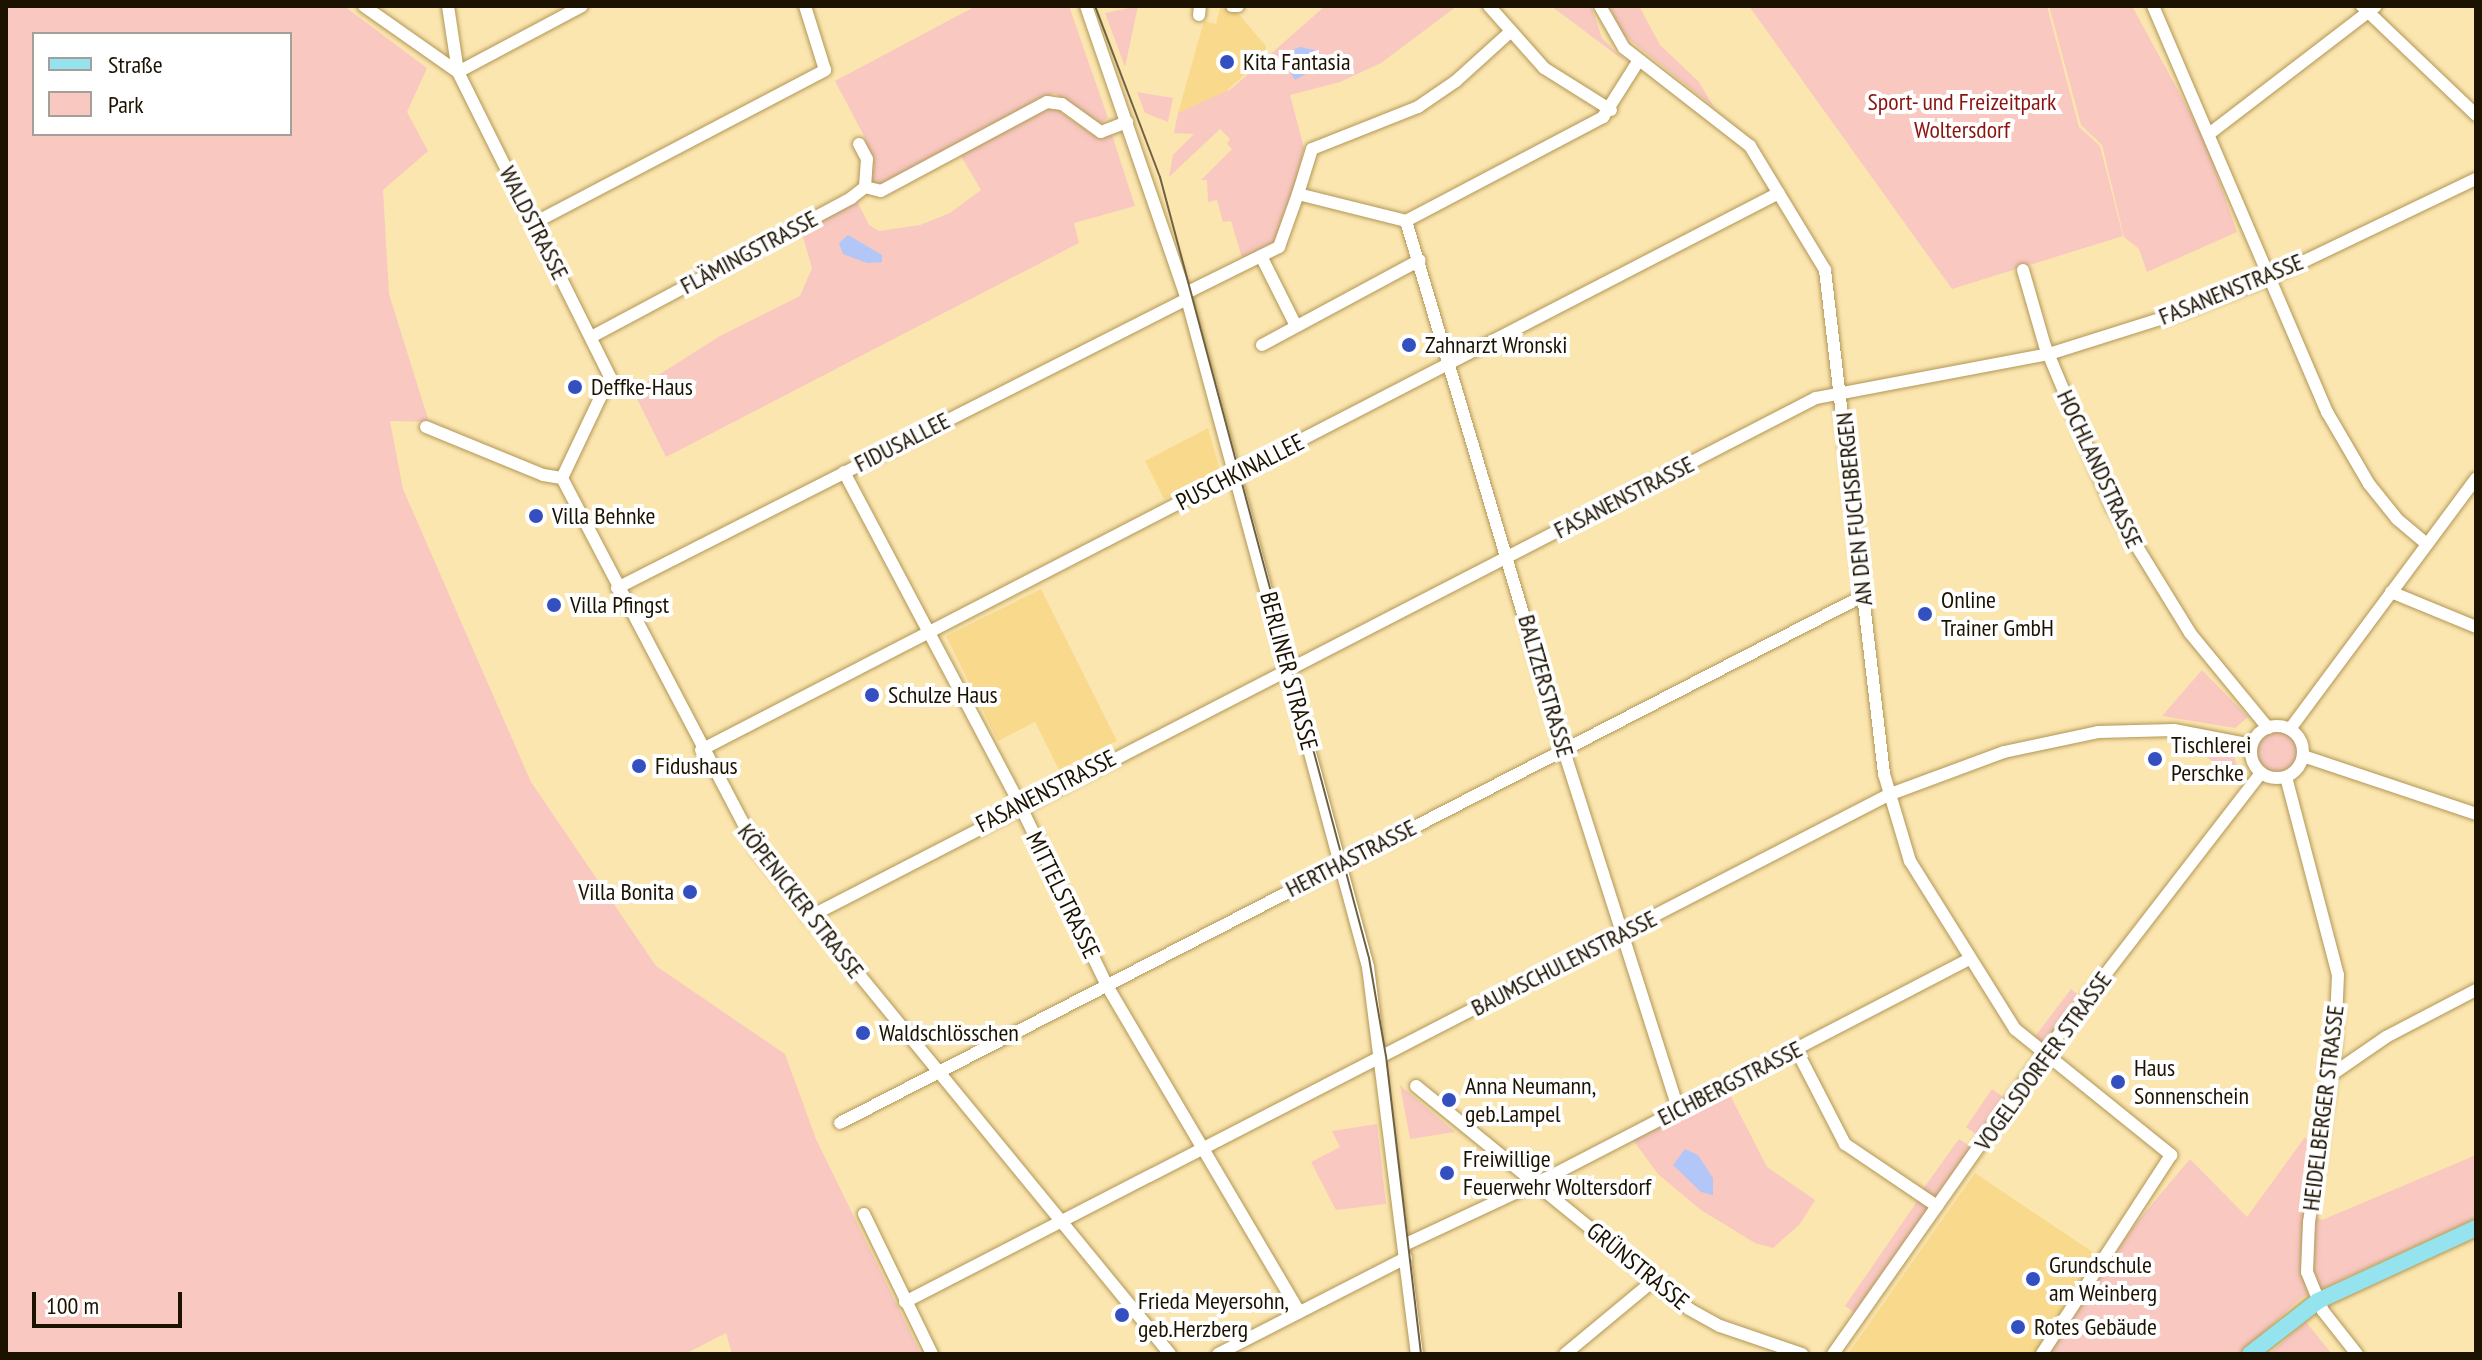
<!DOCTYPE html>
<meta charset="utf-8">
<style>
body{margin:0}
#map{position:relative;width:2482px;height:1360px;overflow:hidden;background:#fce6b0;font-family:"PT Sans Narrow",sans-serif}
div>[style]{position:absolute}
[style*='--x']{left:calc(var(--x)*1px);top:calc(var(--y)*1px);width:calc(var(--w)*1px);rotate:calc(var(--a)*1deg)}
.built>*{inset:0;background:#f9da8d}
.green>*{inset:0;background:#f8c8c1}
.round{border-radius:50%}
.water>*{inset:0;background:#b3c6f8}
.roads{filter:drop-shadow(0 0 2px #b19755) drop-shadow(0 0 2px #b19755)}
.minor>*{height:12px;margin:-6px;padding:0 6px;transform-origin:6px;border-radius:6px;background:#fff}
.minor>.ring{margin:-6px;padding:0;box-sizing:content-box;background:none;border:12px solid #fff;border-radius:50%}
.major>*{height:16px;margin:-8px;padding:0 8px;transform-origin:8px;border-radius:8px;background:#94e3ef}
.tram>*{height:2px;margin:-1px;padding:0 1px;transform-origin:1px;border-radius:1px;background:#706142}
.dots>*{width:22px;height:22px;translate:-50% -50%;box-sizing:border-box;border:4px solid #fff;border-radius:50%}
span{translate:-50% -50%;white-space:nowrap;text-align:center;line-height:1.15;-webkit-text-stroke:8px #fff;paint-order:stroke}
.poi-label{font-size:24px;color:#1c1200}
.left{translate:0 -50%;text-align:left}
.right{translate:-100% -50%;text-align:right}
.park-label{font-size:24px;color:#891410}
.street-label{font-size:24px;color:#1c1200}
.frame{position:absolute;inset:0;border:8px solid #1c1200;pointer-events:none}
.legend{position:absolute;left:32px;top:32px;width:260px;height:104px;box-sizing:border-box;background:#fff;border:2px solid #a4a099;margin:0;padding:10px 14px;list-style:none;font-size:24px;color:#1c1200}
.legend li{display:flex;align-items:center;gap:16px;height:40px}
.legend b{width:40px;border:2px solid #a4a099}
.scale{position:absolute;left:32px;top:1292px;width:150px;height:36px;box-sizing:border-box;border:4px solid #1c1200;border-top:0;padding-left:10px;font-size:24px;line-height:28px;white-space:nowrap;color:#1c1200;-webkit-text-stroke:6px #fff;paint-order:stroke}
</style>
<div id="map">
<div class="built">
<i style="clip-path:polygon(1220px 8px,1238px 13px,1266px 46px,1266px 55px,1221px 96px,1178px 113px,1204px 21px,1216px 24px)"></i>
<i style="clip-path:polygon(1208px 428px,1220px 470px,1164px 499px,1145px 461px)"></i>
<i style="clip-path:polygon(1041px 589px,1117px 741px,1059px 770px,1035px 722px,998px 741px,946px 636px)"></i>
<i style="clip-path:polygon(1975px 1173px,2097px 1255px,2034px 1354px,1848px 1354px)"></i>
</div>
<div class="green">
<i style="clip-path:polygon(evenodd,6px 6px,344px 6px,427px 68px,407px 112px,428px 151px,383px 190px,389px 294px,429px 422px,390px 421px,403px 489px,531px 782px,656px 966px,785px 1054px,816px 1139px,921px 1354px,732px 1354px,726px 1333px,685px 1354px,6px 1354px,6px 6px,34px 34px,290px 34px,290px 134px,34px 134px,34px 34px)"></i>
<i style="clip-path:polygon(976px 6px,1069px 6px,1108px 118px,1099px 124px,1055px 93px,884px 184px,870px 183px,871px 159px,863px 134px,835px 81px)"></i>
<i style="clip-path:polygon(1138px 6px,1125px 67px,1105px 13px)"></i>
<i style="clip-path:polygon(1325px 6px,1457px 6px,1381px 63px,1340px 82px,1290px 95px,1304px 148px,1296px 181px,1277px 240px,1242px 258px,1231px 221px,1223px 222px,1217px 200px,1208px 202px,1207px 180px,1201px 180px,1232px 149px,1227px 144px,1230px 139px,1220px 129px,1169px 177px,1173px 155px,1194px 134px,1174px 133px,1178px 113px,1231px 89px)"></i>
<i style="clip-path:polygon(1551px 6px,1591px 6px,1602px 38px,1626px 62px)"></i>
<i style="clip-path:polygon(1610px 6px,1639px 6px,1660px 45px,1699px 82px,1714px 107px,1621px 33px)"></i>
<i style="clip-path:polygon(1749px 6px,2047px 6px,2079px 127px,2100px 146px,2123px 236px,1952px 289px)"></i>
<i style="clip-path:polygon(2049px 6px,2132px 6px,2205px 140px,2237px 232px,2147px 272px,2139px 249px,2124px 237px,2102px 145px,2081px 125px)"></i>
<i style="clip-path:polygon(1137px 92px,1173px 98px,1168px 122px,1145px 113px)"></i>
<i style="clip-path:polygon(1049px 104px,1092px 134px,1111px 132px,1135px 206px,1074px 223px,1079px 243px,666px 457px,633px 391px,720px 336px,800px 296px,812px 268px,801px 230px,857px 201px,869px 225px,879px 231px,920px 225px,950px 213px,981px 190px,958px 151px)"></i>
<i style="clip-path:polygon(2202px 670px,2248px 717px,2235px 728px,2162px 716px)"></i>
<i class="round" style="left:2257px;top:732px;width:40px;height:40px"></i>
<i style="clip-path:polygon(2195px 739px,2232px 749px,2238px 769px,2233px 777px,2192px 746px)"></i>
<i style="clip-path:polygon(2071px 989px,2081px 997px,2044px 1043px,2033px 1039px)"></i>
<i style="clip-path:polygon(1400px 1085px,1455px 1132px,1410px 1139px)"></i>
<i style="clip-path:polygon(1992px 1089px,2006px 1099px,1980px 1137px,1966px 1127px)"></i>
<i style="clip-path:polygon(1728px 1091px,1767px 1167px,1815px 1200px,1800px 1224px,1773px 1248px,1755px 1243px,1701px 1210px,1658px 1174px,1633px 1140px)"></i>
<i style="clip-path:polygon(1377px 1124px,1386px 1204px,1336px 1210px,1311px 1162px,1340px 1147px,1332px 1131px)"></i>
<i style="clip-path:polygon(2305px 1137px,2315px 1150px,2303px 1212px,2322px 1220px,2476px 1155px,2476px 1218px,2301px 1298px,2240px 1354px,2049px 1354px,2133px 1227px,2190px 1159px,2247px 1217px)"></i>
<i style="clip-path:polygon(1959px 1139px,1973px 1148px,1937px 1199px,1923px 1189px)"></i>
<i style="clip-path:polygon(1918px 1200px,1929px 1208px,1857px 1314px,1845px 1306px)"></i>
<i style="clip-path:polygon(2306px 1322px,2332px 1354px,2269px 1354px)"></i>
</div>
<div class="water">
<i style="clip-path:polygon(1300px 47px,1319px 51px,1315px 69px,1295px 80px,1285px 64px,1288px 52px)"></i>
<i style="clip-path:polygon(848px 235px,882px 255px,882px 262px,867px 263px,843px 254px,839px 243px)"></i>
<i style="clip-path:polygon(1685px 1149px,1698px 1155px,1713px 1178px,1713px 1195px,1701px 1192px,1673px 1165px)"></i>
</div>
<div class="roads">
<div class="minor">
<i style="--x:364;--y:6;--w:115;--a:35.1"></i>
<i style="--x:458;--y:72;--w:341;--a:63.5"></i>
<i style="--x:610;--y:377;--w:112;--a:115.4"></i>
<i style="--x:448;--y:6;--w:67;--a:81.4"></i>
<i style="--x:458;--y:72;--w:140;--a:-28"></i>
<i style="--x:1086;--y:6;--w:310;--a:71"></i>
<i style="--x:1187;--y:299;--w:692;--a:74.84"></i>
<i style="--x:1368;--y:967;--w:390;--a:82.8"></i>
<i style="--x:1232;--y:6;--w:6;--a:0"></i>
<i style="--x:1489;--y:6;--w:83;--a:48.4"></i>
<i style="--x:1544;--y:68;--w:79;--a:32.1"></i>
<i style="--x:1600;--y:6;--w:48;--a:60.3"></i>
<i style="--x:1624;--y:48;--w:160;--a:37.9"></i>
<i style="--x:1750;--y:146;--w:145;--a:58.8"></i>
<i style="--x:1825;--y:270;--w:507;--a:83.32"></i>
<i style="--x:1884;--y:774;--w:91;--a:73.4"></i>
<i style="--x:1910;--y:861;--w:198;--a:58"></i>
<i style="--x:2015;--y:1029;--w:201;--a:38.9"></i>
<i style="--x:2171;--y:1155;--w:237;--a:123"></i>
<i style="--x:2153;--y:6;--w:442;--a:66.8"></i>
<i style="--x:2327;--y:412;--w:83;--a:59.7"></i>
<i style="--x:2369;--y:484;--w:45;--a:51.3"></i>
<i style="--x:2397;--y:519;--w:39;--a:40"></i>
<i style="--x:2362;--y:6;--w:158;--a:43.7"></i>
<i style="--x:1199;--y:15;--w:9;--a:-84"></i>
<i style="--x:2209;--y:134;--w:210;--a:-37.5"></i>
<i style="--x:865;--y:187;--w:16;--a:14"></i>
<i style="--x:881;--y:191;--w:188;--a:-28.2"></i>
<i style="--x:1047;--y:102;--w:15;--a:8"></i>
<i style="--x:1062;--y:104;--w:48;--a:35.7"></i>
<i style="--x:1101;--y:132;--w:28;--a:-21"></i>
<i style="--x:1298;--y:194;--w:47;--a:-72.7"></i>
<i style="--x:1312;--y:149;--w:114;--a:-21.6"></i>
<i style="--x:1418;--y:107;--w:46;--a:-34.4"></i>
<i style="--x:1456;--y:81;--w:72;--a:-42.2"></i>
<i style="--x:1406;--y:221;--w:550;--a:73.41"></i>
<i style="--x:1563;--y:748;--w:379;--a:72.3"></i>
<i style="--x:534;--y:223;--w:329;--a:-27.7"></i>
<i style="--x:825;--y:70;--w:67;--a:-107.4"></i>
<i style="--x:1261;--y:256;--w:78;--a:63.4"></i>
<i style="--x:2023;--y:270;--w:79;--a:73.9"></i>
<i style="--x:2045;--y:346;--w:173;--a:67.3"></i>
<i style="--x:2112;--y:506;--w:149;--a:58.4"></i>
<i style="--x:2190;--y:633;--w:123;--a:50.6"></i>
<i style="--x:1186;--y:293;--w:104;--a:-26.3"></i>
<i style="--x:1279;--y:247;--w:56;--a:-70.3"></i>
<i style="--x:1298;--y:194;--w:111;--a:14"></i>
<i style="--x:1406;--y:221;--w:223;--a:-27.8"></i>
<i style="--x:1603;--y:117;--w:67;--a:-57.7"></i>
<i style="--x:593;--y:336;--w:293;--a:-28.1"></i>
<i style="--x:851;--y:198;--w:18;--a:-38"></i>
<i style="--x:865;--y:187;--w:28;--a:-86"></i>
<i style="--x:867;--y:159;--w:17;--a:-118"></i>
<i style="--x:1262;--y:345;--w:179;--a:-28.3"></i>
<i style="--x:426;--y:427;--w:126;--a:22.3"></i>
<i style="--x:543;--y:475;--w:19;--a:9"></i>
<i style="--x:562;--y:478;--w:420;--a:62.3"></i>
<i style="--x:757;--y:850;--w:652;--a:50.67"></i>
<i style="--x:844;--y:472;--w:377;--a:62.1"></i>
<i style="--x:1020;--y:805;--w:199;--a:64.3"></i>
<i style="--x:1106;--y:984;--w:378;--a:59.5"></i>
<i style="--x:617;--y:588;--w:639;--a:-26.89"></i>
<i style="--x:2391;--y:592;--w:92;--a:22.4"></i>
<i class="ring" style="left:2251px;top:726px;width:40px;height:40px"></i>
<i style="--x:2290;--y:729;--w:312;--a:-53.4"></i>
<i style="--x:701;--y:750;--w:1213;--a:-27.33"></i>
<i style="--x:2303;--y:756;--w:182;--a:18.5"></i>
<i style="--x:2286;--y:777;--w:205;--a:75.3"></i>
<i style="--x:2338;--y:975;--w:69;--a:92.5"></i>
<i style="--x:2335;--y:1044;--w:180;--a:98.3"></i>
<i style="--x:2309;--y:1222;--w:50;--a:92.3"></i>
<i style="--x:2307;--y:1272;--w:42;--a:67.7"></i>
<i style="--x:2323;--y:1311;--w:55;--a:51.7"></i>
<i style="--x:809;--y:917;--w:1133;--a:-27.27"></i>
<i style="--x:1816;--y:398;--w:237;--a:-10.7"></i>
<i style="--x:2049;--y:354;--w:143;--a:-17.5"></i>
<i style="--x:2185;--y:311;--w:88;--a:-21.3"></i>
<i style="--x:2267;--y:279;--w:232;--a:-25.6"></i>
<i style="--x:1796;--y:1049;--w:107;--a:62.7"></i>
<i style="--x:1845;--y:1144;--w:111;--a:34"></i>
<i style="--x:2331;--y:1075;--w:67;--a:-34.6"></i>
<i style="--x:2386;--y:1037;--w:102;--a:-27.6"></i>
<i style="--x:1416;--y:1086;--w:353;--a:39.2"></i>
<i style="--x:1689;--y:1309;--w:35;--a:29"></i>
<i style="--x:1720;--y:1326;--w:87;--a:18.9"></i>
<i style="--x:840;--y:1123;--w:1151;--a:-27.26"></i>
<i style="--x:864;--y:1214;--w:156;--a:64.1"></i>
<i style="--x:1404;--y:1245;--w:156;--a:-25.1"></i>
<i style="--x:1545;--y:1179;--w:478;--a:-27.4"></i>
<i style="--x:905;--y:1302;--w:1106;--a:-27.28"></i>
<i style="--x:1888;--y:795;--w:124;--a:-20.3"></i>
<i style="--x:2004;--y:752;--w:96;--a:-12"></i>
<i style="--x:2098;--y:732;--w:76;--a:-1.5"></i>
<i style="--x:2174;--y:730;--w:79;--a:10.9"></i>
<i style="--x:1218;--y:1354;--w:211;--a:-27.1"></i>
<i style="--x:1565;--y:1354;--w:116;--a:-39.7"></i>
<i style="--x:1833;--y:1354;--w:365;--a:-54.9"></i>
<i style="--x:2043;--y:1055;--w:356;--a:-52.3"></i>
</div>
<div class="major">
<i style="--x:2250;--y:1354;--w:86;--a:-37.9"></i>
<i style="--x:2318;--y:1301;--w:174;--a:-24.8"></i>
</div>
</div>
<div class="tram">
<i style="--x:1095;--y:6;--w:183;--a:69.2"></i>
<i style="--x:1160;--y:177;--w:808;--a:75.02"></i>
<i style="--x:1369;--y:958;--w:99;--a:80.2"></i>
<i style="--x:1386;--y:1056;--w:300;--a:83.3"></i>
</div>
<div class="dots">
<i style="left:1227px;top:62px;background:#344fc0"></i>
<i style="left:1409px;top:345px;background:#344fc0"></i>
<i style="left:575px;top:387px;background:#344fc0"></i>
<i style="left:536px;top:516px;background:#344fc0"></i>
<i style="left:554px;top:605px;background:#344fc0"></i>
<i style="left:1925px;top:614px;background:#344fc0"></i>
<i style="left:872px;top:695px;background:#344fc0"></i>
<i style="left:2155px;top:759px;background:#344fc0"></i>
<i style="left:639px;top:766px;background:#344fc0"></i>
<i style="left:690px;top:892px;background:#344fc0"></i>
<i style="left:863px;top:1033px;background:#344fc0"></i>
<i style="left:2118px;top:1082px;background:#344fc0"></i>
<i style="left:1449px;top:1100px;background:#344fc0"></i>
<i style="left:1447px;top:1173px;background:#344fc0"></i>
<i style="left:2033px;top:1279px;background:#344fc0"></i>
<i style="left:1122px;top:1315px;background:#344fc0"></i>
<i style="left:2018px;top:1327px;background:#344fc0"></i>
</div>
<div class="poi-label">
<span class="left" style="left:1243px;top:62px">Kita Fantasia</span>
<span class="left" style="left:1425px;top:345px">Zahnarzt Wronski</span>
<span class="left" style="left:591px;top:387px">Deffke-Haus</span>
<span class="left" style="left:552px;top:516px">Villa Behnke</span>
<span class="left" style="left:1941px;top:614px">Online<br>Trainer GmbH</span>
<span class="left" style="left:570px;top:605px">Villa Pfingst</span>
<span class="left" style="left:888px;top:695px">Schulze Haus</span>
<span class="left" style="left:2171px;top:759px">Tischlerei<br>Perschke</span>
<span class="left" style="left:655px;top:766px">Fidushaus</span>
<span class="right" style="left:674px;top:892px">Villa Bonita</span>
<span class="left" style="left:879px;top:1033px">Waldschlösschen</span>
<span class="left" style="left:2134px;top:1082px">Haus<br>Sonnenschein</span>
<span class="left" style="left:1465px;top:1100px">Anna Neumann,<br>geb.Lampel</span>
<span class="left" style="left:1463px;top:1173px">Freiwillige<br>Feuerwehr Woltersdorf</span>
<span class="left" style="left:2049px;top:1279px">Grundschule<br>am Weinberg</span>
<span class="left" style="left:1138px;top:1315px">Frieda Meyersohn,<br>geb.Herzberg</span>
<span class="left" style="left:2034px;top:1327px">Rotes Gebäude</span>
</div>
<div class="park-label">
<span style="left:1962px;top:116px">Sport- und Freizeitpark<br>Woltersdorf</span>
</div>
<div class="street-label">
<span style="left:534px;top:223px;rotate:63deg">WALDSTRASSE</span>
<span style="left:749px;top:252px;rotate:-28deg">FLÄMINGSTRASSE</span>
<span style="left:2231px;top:289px;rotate:-22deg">FASANENSTRASSE</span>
<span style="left:902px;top:442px;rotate:-27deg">FIDUSALLEE</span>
<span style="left:2100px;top:469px;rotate:65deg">HOCHLANDSTRASSE</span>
<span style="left:1240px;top:472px;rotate:-27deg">PUSCHKINALLEE</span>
<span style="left:1624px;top:497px;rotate:-27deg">FASANENSTRASSE</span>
<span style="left:1854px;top:509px;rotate:-96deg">AN DEN FUCHSBERGEN</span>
<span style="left:1289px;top:671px;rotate:75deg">BERLINER STRASSE</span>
<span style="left:1546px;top:686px;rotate:74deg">BALTZERSTRASSE</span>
<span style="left:1046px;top:791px;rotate:-27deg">FASANENSTRASSE</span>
<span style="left:1351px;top:858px;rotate:-27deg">HERTHASTRASSE</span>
<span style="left:1063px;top:895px;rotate:64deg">MITTELSTRASSE</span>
<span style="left:801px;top:901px;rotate:52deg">KÖPENICKER STRASSE</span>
<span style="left:1564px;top:963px;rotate:-27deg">BAUMSCHULENSTRASSE</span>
<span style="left:2043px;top:1061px;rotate:-54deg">VOGELSDORFER STRASSE</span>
<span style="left:1730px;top:1083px;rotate:-27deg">EICHBERGSTRASSE</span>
<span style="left:2323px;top:1108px;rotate:-83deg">HEIDELBERGER STRASSE</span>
<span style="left:1638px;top:1266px;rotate:39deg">GRÜNSTRASSE</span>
</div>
<div class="frame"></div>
<ul class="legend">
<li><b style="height:10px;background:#94e3ef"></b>Straße</li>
<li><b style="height:22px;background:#f8c8c1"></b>Park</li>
</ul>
<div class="scale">100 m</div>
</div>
